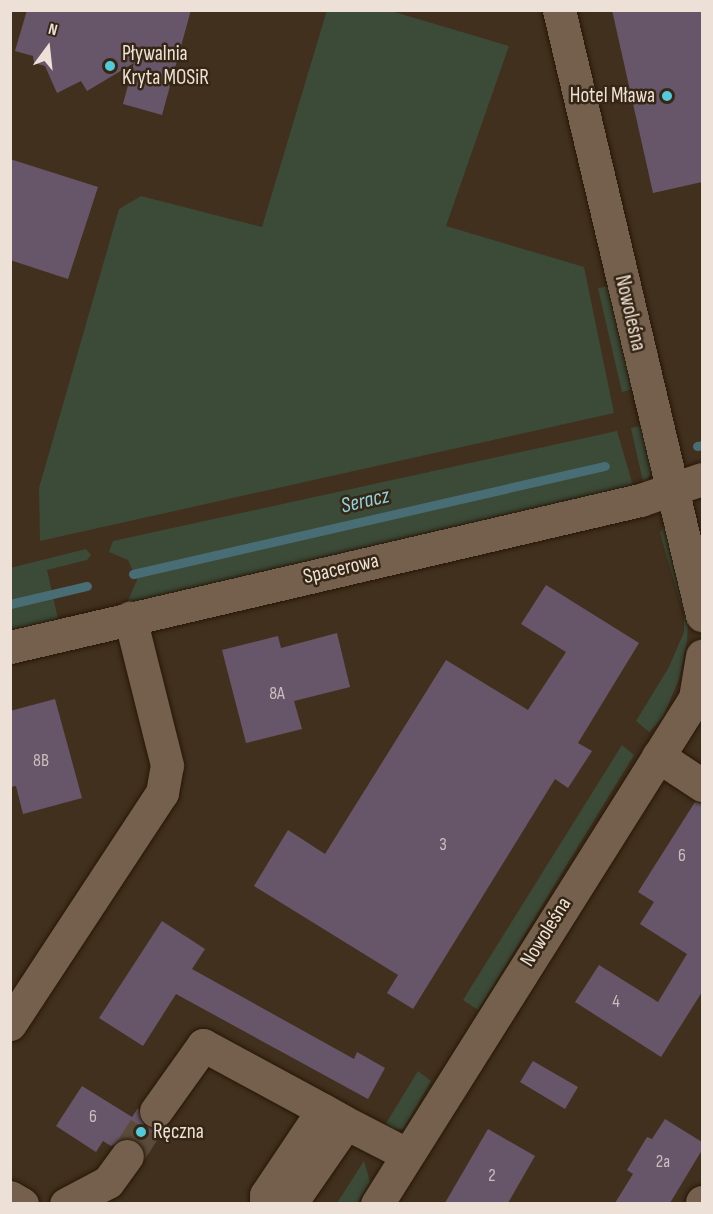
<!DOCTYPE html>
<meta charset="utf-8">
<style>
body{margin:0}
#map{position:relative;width:713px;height:1214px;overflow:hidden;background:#41301e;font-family:"Sofia Sans Condensed",sans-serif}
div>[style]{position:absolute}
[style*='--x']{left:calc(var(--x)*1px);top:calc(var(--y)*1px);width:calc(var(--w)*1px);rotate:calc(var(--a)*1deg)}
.green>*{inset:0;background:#3c4a38}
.stream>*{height:9px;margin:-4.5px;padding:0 4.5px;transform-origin:4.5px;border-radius:4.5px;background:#496d75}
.building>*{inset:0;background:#67566a}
.minor-tunnel>*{height:33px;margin-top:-16.5px;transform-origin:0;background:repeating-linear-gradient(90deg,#5b4b3a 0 33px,transparent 0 49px)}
.roads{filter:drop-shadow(0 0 2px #271706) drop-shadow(0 0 2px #271706)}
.minor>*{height:33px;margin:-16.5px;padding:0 16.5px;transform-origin:16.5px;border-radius:16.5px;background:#74604d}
.dots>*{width:16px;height:16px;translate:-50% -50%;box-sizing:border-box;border:3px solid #362614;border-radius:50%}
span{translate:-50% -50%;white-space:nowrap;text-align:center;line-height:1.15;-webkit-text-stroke:5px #362614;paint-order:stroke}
.number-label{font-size:18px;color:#ccbebc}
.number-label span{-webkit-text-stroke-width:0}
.poi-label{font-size:21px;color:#ede1d7}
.left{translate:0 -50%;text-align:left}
.right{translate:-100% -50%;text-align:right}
.street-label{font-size:21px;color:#ede1d7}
.water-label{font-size:22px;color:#8dd2e2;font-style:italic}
.frame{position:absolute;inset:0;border:12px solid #ede1d7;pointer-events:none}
.north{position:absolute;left:18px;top:18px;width:60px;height:60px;-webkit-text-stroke:4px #362614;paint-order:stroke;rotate:15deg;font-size:16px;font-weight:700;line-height:24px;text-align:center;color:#ede1d7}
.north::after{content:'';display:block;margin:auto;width:21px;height:27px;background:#ede1d7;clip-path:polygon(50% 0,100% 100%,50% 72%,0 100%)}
</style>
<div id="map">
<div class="green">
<i style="clip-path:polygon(327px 10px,391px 11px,509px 46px,446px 226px,584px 267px,614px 413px,40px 541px,39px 488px,119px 209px,141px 196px,262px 227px)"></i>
<i style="clip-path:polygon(610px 286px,634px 389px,622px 392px,598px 288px)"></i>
<i style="clip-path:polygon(643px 425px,653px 468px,644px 486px,631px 428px)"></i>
<i style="clip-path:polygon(617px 431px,634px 489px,125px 607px,137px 580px,128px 560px,109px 552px,113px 541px)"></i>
<i style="clip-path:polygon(666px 522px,689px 609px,687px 641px,679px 679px,663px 717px,649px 732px,636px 721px,669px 667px,684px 632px,684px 615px,660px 533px)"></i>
<i style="clip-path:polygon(86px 549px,91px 555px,87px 560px,47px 570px,58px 619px,11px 641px,10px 568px)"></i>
<i style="clip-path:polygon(622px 745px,634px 755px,478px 1010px,463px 1000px)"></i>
<i style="clip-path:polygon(418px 1071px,431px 1081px,403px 1129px,382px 1130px)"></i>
<i style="clip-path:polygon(364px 1161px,370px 1182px,357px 1203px,337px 1203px)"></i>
</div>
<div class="stream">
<i style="--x:697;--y:446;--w:5;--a:-11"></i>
<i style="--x:133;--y:574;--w:484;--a:-12.9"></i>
<i style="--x:10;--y:604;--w:79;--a:-13.2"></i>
</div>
<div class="building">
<i style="clip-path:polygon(27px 10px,191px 10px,162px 115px,123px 104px,134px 63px,87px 91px,81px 81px,57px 93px,45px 66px,34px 63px,33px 56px,15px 51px)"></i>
<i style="clip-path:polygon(612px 10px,702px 10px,702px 182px,653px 193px)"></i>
<i style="clip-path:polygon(10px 159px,98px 187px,68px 279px,10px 260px)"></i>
<i style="clip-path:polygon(546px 585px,639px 643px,578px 743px,592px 751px,568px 788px,555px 779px,413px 1009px,387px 993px,398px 975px,254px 886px,288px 830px,325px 854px,446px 660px,528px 710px,566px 652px,521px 624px)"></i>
<i style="clip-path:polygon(337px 633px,350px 687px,294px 701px,302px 729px,246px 743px,222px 650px,278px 636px,281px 648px)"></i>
<i style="clip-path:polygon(55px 699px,82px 798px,23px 814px,16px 786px,10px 787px,10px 711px)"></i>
<i style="clip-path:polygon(695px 802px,702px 803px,702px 992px,661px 1057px,575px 1002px,599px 965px,658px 1002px,687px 954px,640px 924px,654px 902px,638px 892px)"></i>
<i style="clip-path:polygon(162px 921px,205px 949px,192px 969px,354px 1059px,357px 1052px,385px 1068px,368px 1099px,176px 994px,143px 1046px,99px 1018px)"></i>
<i style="clip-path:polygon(533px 1061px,578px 1087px,565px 1109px,520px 1082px)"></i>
<i style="clip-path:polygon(82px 1086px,132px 1117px,138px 1108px,145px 1126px,163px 1128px,145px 1156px,138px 1141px,130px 1137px,111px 1146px,103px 1141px,96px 1152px,56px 1126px)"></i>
<i style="clip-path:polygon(665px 1119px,702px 1142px,702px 1150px,670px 1203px,615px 1203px,633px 1174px,627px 1170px,647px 1137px,652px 1139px)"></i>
<i style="clip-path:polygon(488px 1129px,535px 1156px,508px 1203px,445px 1203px)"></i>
</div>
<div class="minor-tunnel">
<i style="--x:127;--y:1156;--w:54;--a:-57.2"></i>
</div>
<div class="roads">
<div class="minor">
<i style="--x:559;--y:10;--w:622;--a:76.7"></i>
<i style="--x:10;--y:647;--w:647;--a:-13.13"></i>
<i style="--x:640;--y:500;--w:65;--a:-18.7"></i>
<i style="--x:658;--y:756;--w:53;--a:33.4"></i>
<i style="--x:10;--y:1024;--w:277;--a:-56.7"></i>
<i style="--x:162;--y:793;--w:28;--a:-80"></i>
<i style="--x:167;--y:765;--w:152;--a:-104.1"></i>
<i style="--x:156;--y:1111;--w:81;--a:-54.5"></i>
<i style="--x:203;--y:1045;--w:136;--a:28.4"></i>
<i style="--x:10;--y:1197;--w:14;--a:30"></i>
<i style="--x:66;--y:1204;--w:47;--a:-27.6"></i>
<i style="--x:108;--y:1182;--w:32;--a:-54"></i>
<i style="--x:266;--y:1204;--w:9;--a:-90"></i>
<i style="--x:266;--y:1195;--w:102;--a:-56.2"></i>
<i style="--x:323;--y:1110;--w:23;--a:29"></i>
<i style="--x:290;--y:1204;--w:98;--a:-55.3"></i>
<i style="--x:346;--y:1123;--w:68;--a:27.3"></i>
<i style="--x:377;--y:1204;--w:598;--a:-57.85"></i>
<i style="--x:695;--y:698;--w:43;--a:-80.5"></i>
<i style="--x:702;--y:1204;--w:2;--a:-90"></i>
</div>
</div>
<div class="dots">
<i style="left:110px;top:66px;background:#53cbdb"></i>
<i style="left:667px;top:96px;background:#53cbdb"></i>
<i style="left:141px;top:1132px;background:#53cbdb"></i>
</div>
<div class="number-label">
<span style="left:277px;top:694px">8A</span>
<span style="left:41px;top:761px">8B</span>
<span style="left:443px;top:845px">3</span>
<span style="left:682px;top:856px">6</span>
<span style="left:616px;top:1002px">4</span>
<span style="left:93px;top:1117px">6</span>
<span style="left:663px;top:1162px">2a</span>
<span style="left:492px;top:1176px">2</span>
</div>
<div class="poi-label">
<span class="left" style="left:122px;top:66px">Pływalnia<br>Kryta MOSiR</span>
<span class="right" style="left:655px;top:96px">Hotel Mława</span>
<span class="left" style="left:153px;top:1132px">Ręczna</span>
</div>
<div class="street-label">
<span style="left:630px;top:313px;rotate:77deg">Nowoleśna</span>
<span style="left:341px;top:569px;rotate:-13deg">Spacerowa</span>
<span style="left:546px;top:932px;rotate:-58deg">Nowoleśna</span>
</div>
<div class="water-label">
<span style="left:365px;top:501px;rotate:-13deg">Seracz</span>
</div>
<div class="frame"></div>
<div class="north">N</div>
</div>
